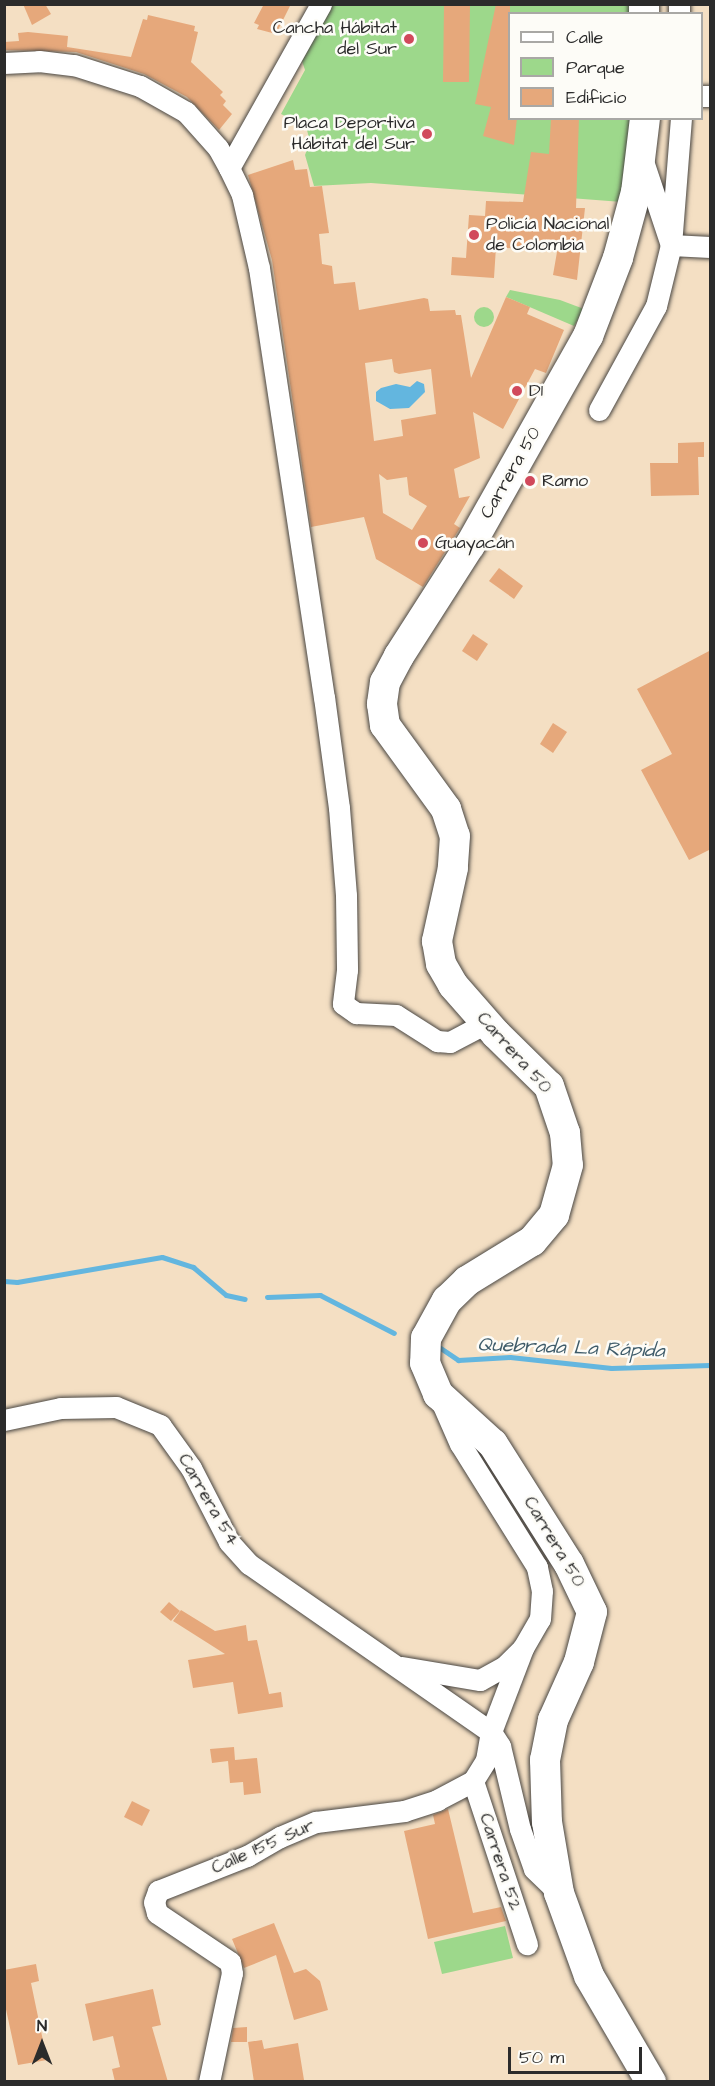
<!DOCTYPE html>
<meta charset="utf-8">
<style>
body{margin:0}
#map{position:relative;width:715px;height:2086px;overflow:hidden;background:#f4dfc3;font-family:"Architects Daughter",sans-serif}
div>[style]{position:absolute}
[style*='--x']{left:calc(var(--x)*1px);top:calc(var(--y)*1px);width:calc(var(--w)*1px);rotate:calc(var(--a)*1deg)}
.green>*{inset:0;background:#9dd88b}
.round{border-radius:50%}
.water>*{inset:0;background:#63b6df}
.stream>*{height:5px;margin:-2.5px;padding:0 2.5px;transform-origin:2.5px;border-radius:2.5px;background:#63b6df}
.building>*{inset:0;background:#e6a87b}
.roads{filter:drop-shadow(0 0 2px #494642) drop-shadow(0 0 2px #494642)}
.minor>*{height:21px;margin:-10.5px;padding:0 10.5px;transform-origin:10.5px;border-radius:10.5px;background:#fff}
.secondary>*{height:30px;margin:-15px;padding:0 15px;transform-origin:15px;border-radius:15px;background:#fff}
.dots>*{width:16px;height:16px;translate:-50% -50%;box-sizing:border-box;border:3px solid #fdfcf7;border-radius:50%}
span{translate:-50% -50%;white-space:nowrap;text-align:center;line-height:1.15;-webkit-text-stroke:5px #fdfcf7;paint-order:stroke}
.poi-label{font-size:18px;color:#2b2b2b}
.right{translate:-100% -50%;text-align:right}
.left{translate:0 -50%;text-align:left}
.street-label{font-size:18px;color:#2b2b2b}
.water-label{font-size:20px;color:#3f5c6a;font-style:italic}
.frame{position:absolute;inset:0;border:6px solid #2b2b2b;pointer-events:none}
.legend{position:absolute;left:508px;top:12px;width:195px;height:108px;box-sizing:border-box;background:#fdfcf7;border:2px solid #a9a8a5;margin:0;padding:8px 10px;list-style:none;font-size:18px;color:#2b2b2b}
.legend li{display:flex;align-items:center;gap:12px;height:30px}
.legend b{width:30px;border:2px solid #a9a8a5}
.north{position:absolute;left:12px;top:2014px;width:60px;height:60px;-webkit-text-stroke:4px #fdfcf7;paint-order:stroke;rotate:0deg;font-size:16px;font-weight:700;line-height:24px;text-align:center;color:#2b2b2b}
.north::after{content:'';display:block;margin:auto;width:21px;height:27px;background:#2b2b2b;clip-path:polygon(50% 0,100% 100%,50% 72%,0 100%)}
.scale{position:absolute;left:508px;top:2047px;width:134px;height:27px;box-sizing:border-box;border:3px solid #2b2b2b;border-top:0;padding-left:8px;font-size:18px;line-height:21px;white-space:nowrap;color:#2b2b2b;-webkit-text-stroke:4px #fdfcf7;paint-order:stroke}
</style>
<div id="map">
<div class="green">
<i style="clip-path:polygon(333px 5px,633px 5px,633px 13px,510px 14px,510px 118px,632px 119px,622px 202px,371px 183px,314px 186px,305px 155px,310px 142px,306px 126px,281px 114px,305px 70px,302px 61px)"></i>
<i style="clip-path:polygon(510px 290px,560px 300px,584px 309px,574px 326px,506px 297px)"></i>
<i class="round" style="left:474px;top:307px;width:20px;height:20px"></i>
<i style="clip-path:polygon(505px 1926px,513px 1958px,442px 1974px,434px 1942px)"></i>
</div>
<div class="water">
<i style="clip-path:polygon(417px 381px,424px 384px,425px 392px,409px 408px,390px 409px,376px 401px,376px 392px,381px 388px,396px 384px,410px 387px)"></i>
</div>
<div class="stream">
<i style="--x:4;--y:1281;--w:13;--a:4"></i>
<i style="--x:17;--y:1282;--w:147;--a:-9.8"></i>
<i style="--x:162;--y:1257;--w:33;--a:18"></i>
<i style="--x:193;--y:1267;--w:43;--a:40.3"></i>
<i style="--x:226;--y:1295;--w:19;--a:12"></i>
<i style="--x:267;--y:1297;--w:53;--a:-2.2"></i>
<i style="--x:320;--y:1295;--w:83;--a:27.2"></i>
<i style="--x:436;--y:1345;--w:27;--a:34"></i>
<i style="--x:458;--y:1360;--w:52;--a:-3.3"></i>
<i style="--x:510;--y:1357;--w:102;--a:6.2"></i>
<i style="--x:611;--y:1368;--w:99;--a:-1.7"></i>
</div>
<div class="building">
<i style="clip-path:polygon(23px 4px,45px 4px,51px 14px,32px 25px)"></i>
<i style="clip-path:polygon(264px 4px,291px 4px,276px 34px,257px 29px,259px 25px,254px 23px)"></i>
<i style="clip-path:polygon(444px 4px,470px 4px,469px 82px,443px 82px)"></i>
<i style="clip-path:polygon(496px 4px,510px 4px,510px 118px,517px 118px,514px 145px,483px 136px,491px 107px,475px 104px)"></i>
<i style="clip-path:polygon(148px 15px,195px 26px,194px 31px,198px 32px,191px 62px,223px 92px,220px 95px,226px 101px,223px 105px,232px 114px,219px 130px,187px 97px,144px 74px,76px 52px,4px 50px,4px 42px,19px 41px,18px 33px,28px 32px,68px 36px,67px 47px,131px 57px,143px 19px,147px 20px)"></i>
<i style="clip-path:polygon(551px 118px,579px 118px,576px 208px,585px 208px,577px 280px,553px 275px,557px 252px,496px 247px,494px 278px,451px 275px,452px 257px,466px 258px,469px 215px,485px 216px,486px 201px,523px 202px,531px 152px,549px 154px)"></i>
<i style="clip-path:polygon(evenodd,293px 160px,295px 170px,307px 169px,310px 187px,322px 186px,329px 233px,319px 234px,322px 264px,332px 266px,334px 284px,355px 282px,359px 310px,424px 298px,428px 299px,430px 311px,455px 310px,456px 315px,461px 315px,471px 378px,506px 297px,530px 307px,527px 314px,564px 330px,546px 373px,535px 369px,503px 429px,473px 412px,480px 458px,454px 469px,459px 498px,470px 496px,454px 524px,460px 528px,423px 587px,376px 559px,364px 517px,311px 527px,272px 260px,248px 175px,293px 160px,392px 359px,394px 372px,399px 374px,431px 369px,436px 414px,401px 420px,403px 436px,374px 441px,365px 363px,392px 359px,293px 160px,379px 474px,387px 480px,407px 477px,409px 495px,427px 506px,412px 530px,383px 513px,379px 474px)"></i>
<i style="clip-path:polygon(704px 442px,704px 457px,698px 457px,699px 495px,651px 496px,650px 463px,678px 463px,678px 443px)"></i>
<i style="clip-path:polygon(499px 568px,523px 586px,514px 599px,489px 581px)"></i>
<i style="clip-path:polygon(473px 634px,488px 644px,477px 661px,462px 651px)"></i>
<i style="clip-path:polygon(711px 650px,711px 849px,689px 860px,641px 770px,672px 754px,637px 689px)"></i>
<i style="clip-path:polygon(553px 723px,567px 732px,553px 753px,540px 744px)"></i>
<i style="clip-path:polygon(169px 1602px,180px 1611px,171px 1621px,160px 1612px)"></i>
<i style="clip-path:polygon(181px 1610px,215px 1631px,246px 1625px,248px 1641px,257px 1640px,269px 1694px,281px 1692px,283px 1707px,238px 1714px,233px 1682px,193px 1688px,188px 1660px,225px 1654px,173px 1621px)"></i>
<i style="clip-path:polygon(234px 1747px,235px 1760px,257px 1758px,261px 1793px,244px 1795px,243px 1782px,230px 1783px,228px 1761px,212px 1763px,210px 1749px)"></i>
<i style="clip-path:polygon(132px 1801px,150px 1810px,142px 1826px,124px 1817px)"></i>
<i style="clip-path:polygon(448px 1809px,473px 1913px,501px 1907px,506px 1921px,428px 1939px,404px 1831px,435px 1824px,433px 1815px)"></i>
<i style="clip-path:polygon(274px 1923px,294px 1973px,306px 1969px,320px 1981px,328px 2010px,294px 2020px,276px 1955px,244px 1968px,232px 1939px)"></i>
<i style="clip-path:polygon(36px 1964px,39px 1981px,31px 1983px,47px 2060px,18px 2065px,4px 2000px,4px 1970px)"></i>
<i style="clip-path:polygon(153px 1989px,161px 2025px,152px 2027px,168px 2082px,115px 2082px,112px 2069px,120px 2067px,113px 2036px,93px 2041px,85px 2004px)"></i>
<i style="clip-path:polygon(247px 2027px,247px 2042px,231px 2042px,233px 2028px)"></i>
<i style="clip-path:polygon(262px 2040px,264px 2049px,298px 2043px,304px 2080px,254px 2082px,248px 2042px)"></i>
</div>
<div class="roads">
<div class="minor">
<i style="--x:679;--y:4;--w:10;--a:90"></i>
<i style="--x:4;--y:63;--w:35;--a:-3"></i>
<i style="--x:39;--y:61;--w:35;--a:7"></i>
<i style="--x:74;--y:65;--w:69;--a:17.7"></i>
<i style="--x:140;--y:86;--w:53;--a:29.5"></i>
<i style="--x:186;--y:112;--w:48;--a:48.4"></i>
<i style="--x:218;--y:148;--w:23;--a:61"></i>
<i style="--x:229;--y:168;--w:30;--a:64"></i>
<i style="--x:242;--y:195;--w:75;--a:76.9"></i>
<i style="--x:259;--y:268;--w:434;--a:81.4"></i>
<i style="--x:324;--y:697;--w:112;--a:82.3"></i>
<i style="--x:339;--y:808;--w:87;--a:85.4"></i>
<i style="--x:346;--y:895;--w:75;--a:89.2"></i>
<i style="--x:347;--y:970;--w:34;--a:97"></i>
<i style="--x:343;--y:1004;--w:16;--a:35"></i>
<i style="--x:356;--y:1013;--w:40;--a:2.9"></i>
<i style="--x:396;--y:1015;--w:49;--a:32.4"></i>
<i style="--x:437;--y:1041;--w:13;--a:4"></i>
<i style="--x:450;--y:1042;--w:41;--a:-27.8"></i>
<i style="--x:702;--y:96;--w:8;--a:0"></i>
<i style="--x:643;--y:161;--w:89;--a:71.6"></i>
<i style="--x:671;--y:245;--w:39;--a:3"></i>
<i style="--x:229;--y:168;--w:188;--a:-60.7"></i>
<i style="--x:599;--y:410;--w:119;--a:-61.3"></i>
<i style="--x:656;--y:306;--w:63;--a:-76.2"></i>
<i style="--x:671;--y:245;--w:127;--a:-85.5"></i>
<i style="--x:4;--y:1420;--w:58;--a:-11.9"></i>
<i style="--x:61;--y:1408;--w:55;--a:-1"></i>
<i style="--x:116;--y:1407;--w:48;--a:22.2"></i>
<i style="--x:160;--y:1425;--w:53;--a:54.2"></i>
<i style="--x:191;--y:1468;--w:83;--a:62.8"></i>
<i style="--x:229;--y:1542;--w:30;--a:48"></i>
<i style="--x:249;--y:1564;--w:295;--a:34.8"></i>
<i style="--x:491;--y:1732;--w:17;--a:57"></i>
<i style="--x:500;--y:1746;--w:85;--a:76.5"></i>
<i style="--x:520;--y:1829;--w:42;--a:70.7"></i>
<i style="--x:534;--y:1869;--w:35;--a:44"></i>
<i style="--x:402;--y:1667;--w:79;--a:9.5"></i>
<i style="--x:480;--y:1680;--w:29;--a:-29"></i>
<i style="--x:505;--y:1666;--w:25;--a:-45"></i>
<i style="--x:523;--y:1648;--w:34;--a:-60"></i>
<i style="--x:540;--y:1619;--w:28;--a:-86"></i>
<i style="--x:542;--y:1591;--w:25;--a:-102"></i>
<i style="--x:537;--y:1567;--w:145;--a:-122"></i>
<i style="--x:460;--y:1444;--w:45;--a:-113.7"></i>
<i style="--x:473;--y:1781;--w:172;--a:71.7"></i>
<i style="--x:209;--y:2082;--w:111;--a:-78.1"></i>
<i style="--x:232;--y:1973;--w:11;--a:-100"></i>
<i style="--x:230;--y:1962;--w:88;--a:-146.1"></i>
<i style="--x:157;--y:1913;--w:11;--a:-105"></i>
<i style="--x:154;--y:1902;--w:12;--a:-70"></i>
<i style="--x:158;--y:1891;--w:96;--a:-21.5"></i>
<i style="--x:247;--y:1856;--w:38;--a:-30"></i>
<i style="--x:280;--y:1837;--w:39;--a:-23"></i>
<i style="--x:316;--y:1822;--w:89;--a:-7.1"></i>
<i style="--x:404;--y:1811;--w:35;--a:-18"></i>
<i style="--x:437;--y:1800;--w:41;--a:-27.8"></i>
<i style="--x:473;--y:1781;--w:25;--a:-58"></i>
<i style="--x:486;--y:1760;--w:28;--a:-80"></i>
<i style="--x:491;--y:1732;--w:90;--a:-69.1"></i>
</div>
<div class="secondary">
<i style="--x:644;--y:4;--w:10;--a:90"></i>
<i style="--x:645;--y:118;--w:75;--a:96.9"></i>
<i style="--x:636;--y:192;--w:68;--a:105.3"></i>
<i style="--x:618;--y:258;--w:84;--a:111"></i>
<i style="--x:588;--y:336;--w:240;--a:119.4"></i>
<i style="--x:470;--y:545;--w:132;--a:122.6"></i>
<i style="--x:399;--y:656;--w:30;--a:118"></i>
<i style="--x:385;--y:682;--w:22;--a:98"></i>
<i style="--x:382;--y:704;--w:21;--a:82"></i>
<i style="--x:385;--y:725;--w:104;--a:54"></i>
<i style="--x:446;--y:809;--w:28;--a:72"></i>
<i style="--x:455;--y:836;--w:32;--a:94"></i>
<i style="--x:453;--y:868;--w:75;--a:102.4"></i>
<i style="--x:437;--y:941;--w:23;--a:80"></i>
<i style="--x:441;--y:964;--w:24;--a:60"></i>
<i style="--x:453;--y:985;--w:65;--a:48.7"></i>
<i style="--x:496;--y:1034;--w:74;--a:44.5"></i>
<i style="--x:549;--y:1086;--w:50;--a:71.2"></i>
<i style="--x:565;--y:1133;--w:32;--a:85"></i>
<i style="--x:568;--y:1165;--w:52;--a:105.6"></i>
<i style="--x:554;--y:1215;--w:34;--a:130"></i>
<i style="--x:532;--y:1241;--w:76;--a:148.4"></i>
<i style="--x:467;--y:1281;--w:28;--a:136"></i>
<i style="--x:447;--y:1300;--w:43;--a:118.9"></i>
<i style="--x:426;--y:1338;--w:25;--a:92"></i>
<i style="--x:425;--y:1363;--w:34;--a:67"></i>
<i style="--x:438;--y:1394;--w:74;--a:42.3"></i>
<i style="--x:493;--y:1444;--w:142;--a:57.7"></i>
<i style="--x:569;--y:1564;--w:53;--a:64.4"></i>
<i style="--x:592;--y:1612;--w:52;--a:104.6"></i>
<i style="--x:579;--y:1662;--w:64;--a:114.1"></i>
<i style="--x:553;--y:1720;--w:41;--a:101.3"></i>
<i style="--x:545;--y:1760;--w:62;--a:88.2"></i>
<i style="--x:547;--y:1822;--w:72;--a:80.4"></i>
<i style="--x:559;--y:1893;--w:88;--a:70.1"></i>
<i style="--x:589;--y:1976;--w:123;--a:59.7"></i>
</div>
</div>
<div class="dots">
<i style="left:409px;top:39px;background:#d1495b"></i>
<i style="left:427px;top:134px;background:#d1495b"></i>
<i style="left:474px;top:235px;background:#d1495b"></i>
<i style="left:517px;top:391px;background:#d1495b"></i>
<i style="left:530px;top:481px;background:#d1495b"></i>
<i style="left:423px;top:543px;background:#d1495b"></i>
</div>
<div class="poi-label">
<span class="right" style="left:397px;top:39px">Cancha Hábitat<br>del Sur</span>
<span class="right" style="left:415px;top:134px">Placa Deportiva<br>Hábitat del Sur</span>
<span class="left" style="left:486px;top:235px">Policía Nacional<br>de Colombia</span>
<span class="left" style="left:529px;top:391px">D1</span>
<span class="left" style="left:542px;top:481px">Ramo</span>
<span class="left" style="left:435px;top:543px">Guayacán</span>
</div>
<div class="street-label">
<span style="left:511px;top:473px;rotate:-60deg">Carrera 50</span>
<span style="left:514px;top:1053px;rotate:48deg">Carrera 50</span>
<span style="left:208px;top:1500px;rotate:60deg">Carrera 54</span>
<span style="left:554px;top:1542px;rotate:59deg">Carrera 50</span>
<span style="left:263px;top:1847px;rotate:-24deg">Calle 155 Sur</span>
<span style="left:500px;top:1862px;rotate:72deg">Carrera 52</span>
</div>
<div class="water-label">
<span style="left:571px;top:1348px;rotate:2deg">Quebrada La Rápida</span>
</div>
<div class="frame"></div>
<ul class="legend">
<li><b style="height:8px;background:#fff"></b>Calle</li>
<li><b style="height:16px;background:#9dd88b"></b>Parque</li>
<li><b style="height:16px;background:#e6a87b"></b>Edificio</li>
</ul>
<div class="north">N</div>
<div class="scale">50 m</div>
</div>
